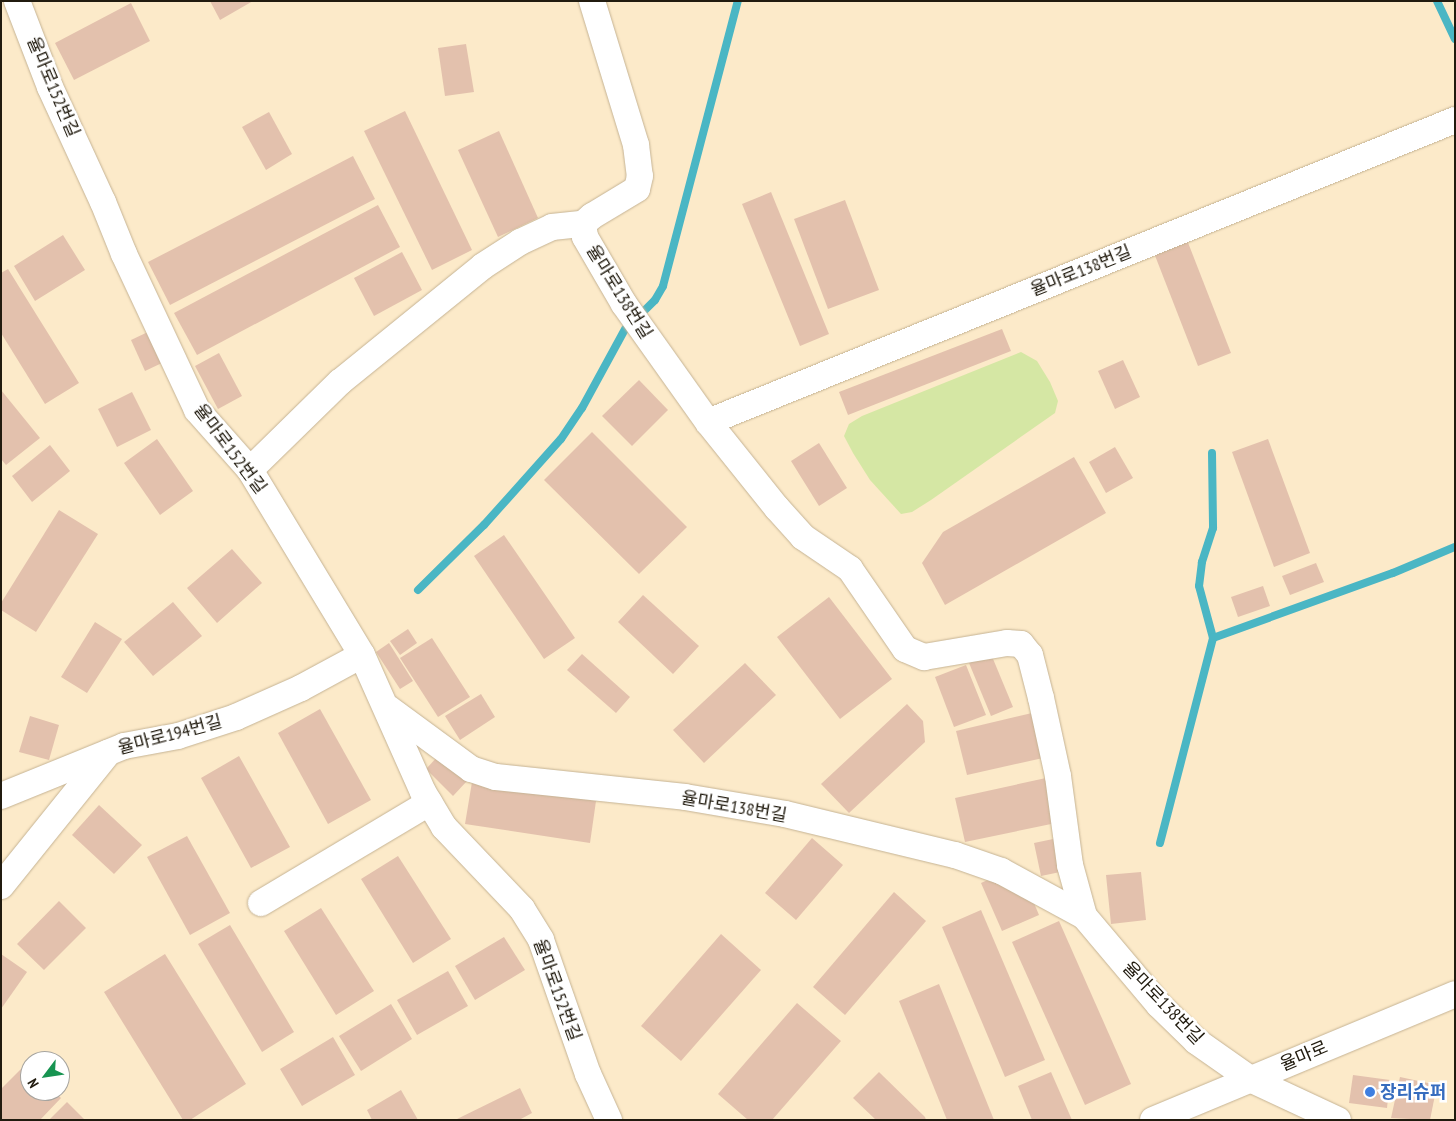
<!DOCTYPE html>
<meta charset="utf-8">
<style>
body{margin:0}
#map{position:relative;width:1456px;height:1121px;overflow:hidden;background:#fceac9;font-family:"PT Sans Narrow","Noto Sans KR",sans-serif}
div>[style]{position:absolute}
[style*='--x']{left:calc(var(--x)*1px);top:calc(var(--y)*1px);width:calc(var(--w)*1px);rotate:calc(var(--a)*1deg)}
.green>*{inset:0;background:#d5e7a4}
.stream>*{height:8px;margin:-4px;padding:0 4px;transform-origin:4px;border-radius:4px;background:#4ab6c4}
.building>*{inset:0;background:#e3c1ad}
.roads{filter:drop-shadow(0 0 1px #c5b394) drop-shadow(0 0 1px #c5b394)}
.minor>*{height:26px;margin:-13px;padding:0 13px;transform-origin:13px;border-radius:13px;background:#fff}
.dots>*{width:14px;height:14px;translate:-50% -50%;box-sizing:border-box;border:2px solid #fff;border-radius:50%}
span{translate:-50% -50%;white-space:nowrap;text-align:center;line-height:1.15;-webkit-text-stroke:5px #fff;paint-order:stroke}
.street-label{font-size:18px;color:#211b0f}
.shop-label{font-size:18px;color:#366cbe;font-weight:700}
.left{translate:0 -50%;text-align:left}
.frame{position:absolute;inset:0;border:2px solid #211b0f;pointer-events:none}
.north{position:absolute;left:20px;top:1051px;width:50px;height:50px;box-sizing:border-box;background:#fff;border:1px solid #a6a49f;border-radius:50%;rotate:239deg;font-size:14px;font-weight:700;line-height:20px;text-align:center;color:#211b0f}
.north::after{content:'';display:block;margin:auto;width:18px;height:22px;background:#179451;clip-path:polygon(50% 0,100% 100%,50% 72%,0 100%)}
</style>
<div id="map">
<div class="green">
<i style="clip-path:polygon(1021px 352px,1037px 361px,1050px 382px,1058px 401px,1055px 413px,931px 500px,912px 512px,901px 514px,870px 480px,853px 453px,844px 436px,849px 424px,862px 416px)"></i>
</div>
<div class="stream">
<i style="--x:1437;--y:1;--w:42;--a:64.7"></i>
<i style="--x:645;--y:310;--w:14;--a:-45"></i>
<i style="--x:655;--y:300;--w:16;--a:-60"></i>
<i style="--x:663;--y:286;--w:295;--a:-75.3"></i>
<i style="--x:1212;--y:453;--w:75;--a:89.2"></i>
<i style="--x:1213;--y:528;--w:36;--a:108"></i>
<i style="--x:1202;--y:562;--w:24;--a:97"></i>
<i style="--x:1199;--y:586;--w:54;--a:74.9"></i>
<i style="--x:1213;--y:638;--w:191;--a:-19.9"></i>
<i style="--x:1393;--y:573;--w:67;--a:-22.8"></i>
<i style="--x:418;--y:590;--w:93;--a:-44.6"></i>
<i style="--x:484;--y:525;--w:115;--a:-48.2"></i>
<i style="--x:561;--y:439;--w:37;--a:-56"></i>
<i style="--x:582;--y:408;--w:90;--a:-61.4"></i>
<i style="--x:1160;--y:843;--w:212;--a:-75.5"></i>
</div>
<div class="building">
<i style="clip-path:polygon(210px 1px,253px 1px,220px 20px)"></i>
<i style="clip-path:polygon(131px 3px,150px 41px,74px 80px,55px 43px)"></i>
<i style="clip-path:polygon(466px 44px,474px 92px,445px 96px,438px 48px)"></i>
<i style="clip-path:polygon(405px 111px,472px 250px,432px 270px,364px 131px)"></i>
<i style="clip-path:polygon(269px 112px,292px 154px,266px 170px,242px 127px)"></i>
<i style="clip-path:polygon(499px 131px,538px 218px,498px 237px,458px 150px)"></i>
<i style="clip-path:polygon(353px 156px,375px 199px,170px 305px,148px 262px)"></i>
<i style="clip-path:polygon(771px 192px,829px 334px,800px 346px,742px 204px)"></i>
<i style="clip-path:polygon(845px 200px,879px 290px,828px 309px,794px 219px)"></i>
<i style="clip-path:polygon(378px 205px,400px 247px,197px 355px,174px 313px)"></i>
<i style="clip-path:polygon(63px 235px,85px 270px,35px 301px,14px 266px)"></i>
<i style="clip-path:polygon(1187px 240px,1231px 353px,1198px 366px,1154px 253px)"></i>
<i style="clip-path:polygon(402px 252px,422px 290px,374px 316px,354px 278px)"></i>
<i style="clip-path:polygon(8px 269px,79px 383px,45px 404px,1px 333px,1px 273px)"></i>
<i style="clip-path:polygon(1002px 329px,1011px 351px,848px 415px,839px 392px)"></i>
<i style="clip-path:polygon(150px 331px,164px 362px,145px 371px,131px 340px)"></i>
<i style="clip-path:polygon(219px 353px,242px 396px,218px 409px,195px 366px)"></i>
<i style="clip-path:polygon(1123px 360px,1140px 397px,1115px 409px,1098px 371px)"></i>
<i style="clip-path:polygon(639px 380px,668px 410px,632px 446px,602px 416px)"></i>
<i style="clip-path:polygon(1px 390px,40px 438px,6px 465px,1px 459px)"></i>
<i style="clip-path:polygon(132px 392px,151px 430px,117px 447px,98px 409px)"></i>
<i style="clip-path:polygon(592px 432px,687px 527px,639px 574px,544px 480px)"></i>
<i style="clip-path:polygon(157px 439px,193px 491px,160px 515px,124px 463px)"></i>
<i style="clip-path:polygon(1268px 439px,1310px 553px,1274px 567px,1232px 452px)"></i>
<i style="clip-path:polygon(819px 443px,847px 488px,819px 506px,791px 461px)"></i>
<i style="clip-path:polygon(50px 445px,70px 471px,32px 502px,12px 476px)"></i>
<i style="clip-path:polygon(1115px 447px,1133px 478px,1106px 493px,1089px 462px)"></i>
<i style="clip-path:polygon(1074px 457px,1106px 513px,945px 605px,922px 563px,943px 532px)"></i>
<i style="clip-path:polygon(59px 510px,98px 534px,36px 632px,1px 610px,1px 603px)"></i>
<i style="clip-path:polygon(504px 535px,575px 638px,544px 659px,474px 556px)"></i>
<i style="clip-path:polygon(232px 549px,262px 583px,217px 623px,187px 588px)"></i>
<i style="clip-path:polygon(1316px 563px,1324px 582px,1290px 595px,1282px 576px)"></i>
<i style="clip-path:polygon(1263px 586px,1270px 606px,1238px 617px,1231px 597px)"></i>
<i style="clip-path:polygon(643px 595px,699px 646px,673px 674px,618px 622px)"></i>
<i style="clip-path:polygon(829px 597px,892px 679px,840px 719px,777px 637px)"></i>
<i style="clip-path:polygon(173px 602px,202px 636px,153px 676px,124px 642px)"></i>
<i style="clip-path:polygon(95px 622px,122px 639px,87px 693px,61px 677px)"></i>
<i style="clip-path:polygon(408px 629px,417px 643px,400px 655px,390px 641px)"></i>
<i style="clip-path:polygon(432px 638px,470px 697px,438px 717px,400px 658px)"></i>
<i style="clip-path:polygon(389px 643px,413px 681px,400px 689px,376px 652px)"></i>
<i style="clip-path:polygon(582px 654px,630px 697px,616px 713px,567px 670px)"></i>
<i style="clip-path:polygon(991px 654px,1013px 707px,991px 716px,969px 663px)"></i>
<i style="clip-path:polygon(745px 663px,776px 695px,704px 763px,673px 730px)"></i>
<i style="clip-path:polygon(966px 665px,986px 715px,954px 727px,935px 677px)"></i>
<i style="clip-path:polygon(481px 694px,495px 717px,460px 740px,445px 716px)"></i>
<i style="clip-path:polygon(907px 704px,923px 721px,925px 742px,849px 813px,821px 784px)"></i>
<i style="clip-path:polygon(320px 709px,371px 800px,328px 824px,278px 733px)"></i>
<i style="clip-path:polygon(1032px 713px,1043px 758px,967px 775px,956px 731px)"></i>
<i style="clip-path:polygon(30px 716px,59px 725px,49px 760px,19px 752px)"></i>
<i style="clip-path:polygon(440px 754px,467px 781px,453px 796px,426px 769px)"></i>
<i style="clip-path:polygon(239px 756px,290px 847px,251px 868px,201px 778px)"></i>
<i style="clip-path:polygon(1046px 778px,1056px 823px,965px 842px,955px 798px)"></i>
<i style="clip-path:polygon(472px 782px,596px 801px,590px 843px,465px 824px)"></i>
<i style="clip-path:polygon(99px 805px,142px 845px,114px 874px,72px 835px)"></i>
<i style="clip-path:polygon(187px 836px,230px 913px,190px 935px,147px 857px)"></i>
<i style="clip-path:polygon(812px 838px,843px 865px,796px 920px,765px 893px)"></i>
<i style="clip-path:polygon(1058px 838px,1065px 871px,1041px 876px,1034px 843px)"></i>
<i style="clip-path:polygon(398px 856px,451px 939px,413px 963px,361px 879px)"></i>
<i style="clip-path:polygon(1141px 872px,1146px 920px,1111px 924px,1106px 875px)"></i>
<i style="clip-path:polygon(992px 878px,1031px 896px,1039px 915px,1002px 931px,981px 883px)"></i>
<i style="clip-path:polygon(894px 892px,926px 921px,845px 1015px,813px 987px)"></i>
<i style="clip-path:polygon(59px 901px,86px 928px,44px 970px,17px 944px)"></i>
<i style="clip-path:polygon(321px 908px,374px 991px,336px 1015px,284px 931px)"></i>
<i style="clip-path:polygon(981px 910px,1045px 1060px,1005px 1077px,942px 927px)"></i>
<i style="clip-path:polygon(1059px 921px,1131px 1084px,1085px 1105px,1012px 942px)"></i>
<i style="clip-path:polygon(230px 925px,294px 1032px,262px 1052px,198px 944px)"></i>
<i style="clip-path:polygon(721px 934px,761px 970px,681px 1061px,641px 1026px)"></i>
<i style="clip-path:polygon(504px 937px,525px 970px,475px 1000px,455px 966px)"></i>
<i style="clip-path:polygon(1px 954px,27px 972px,1px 1009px)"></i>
<i style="clip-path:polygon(165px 954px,246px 1084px,190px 1120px,183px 1120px,104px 992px)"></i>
<i style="clip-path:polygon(448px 971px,468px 1006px,417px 1035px,397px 1000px)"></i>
<i style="clip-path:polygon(939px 984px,994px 1120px,947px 1120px,899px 1001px)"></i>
<i style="clip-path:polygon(797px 1003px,841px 1041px,772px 1120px,748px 1120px,718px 1094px)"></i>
<i style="clip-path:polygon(391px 1004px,412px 1039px,361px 1071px,339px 1036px)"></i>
<i style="clip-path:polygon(333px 1037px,355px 1075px,302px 1106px,280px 1069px)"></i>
<i style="clip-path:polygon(26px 1064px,30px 1068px,30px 1091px,54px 1091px,61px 1098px,40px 1120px,1px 1120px,1px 1089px)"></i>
<i style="clip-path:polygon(879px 1072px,925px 1117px,926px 1120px,876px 1120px,853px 1098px)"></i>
<i style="clip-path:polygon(1051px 1072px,1072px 1120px,1032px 1120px,1018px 1086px)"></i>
<i style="clip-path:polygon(1353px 1075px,1390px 1080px,1387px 1108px,1349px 1103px)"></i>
<i style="clip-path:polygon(1400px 1077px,1437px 1085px,1430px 1120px,1391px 1118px)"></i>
<i style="clip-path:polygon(520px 1088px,532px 1113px,519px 1120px,455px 1120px)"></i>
<i style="clip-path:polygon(401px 1090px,418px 1120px,372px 1120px,367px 1110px)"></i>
<i style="clip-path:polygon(67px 1102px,85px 1120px,49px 1120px)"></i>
</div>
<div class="roads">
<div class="minor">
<i style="--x:17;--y:1;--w:92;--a:69"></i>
<i style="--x:50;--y:87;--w:127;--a:65.3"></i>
<i style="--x:103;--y:202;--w:56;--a:68"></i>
<i style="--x:124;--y:254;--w:172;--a:64.9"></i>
<i style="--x:197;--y:410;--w:80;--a:48.5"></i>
<i style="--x:250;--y:470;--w:216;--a:58.8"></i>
<i style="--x:362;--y:655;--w:150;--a:66"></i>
<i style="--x:423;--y:792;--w:41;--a:59"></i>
<i style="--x:444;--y:827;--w:113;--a:46.4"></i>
<i style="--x:522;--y:909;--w:36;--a:58"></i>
<i style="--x:541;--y:940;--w:142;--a:70.7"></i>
<i style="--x:588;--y:1074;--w:51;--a:65.5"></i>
<i style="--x:592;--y:1;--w:151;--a:73"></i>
<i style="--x:636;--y:145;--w:31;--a:83"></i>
<i style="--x:640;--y:176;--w:13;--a:103"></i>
<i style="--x:637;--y:189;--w:52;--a:149"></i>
<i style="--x:592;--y:216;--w:12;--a:138"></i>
<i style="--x:583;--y:224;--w:13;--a:81"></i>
<i style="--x:585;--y:237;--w:78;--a:59.8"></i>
<i style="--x:624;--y:304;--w:145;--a:54.6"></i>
<i style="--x:708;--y:422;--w:110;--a:51.3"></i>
<i style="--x:777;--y:508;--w:39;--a:48"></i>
<i style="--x:803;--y:537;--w:57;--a:34.2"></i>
<i style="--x:850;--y:569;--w:97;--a:55.5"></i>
<i style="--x:905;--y:649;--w:21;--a:23"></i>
<i style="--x:924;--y:657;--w:84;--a:-9.6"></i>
<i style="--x:1007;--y:643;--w:14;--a:4"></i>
<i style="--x:1021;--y:644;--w:14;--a:51"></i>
<i style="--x:1030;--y:655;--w:44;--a:75.7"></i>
<i style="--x:1041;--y:698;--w:80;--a:77.7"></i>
<i style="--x:1058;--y:776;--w:90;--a:82.3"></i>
<i style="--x:1070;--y:865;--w:53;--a:74.6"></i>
<i style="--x:1084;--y:916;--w:116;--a:49.9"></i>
<i style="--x:1159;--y:1005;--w:52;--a:44.2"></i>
<i style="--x:1196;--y:1041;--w:66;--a:35.1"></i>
<i style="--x:1250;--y:1079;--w:97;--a:25"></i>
<i style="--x:708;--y:422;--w:806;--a:-22.01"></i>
<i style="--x:250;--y:470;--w:126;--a:-44.4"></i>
<i style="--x:340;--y:382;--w:184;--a:-39"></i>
<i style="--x:483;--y:266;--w:44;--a:-33"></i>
<i style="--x:520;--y:242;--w:35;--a:-25"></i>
<i style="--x:552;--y:227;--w:31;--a:-6"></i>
<i style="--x:388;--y:708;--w:103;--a:36.3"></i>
<i style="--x:471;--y:769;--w:26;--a:18"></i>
<i style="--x:496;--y:777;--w:190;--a:6"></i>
<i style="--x:685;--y:797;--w:101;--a:9.6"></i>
<i style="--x:785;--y:814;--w:175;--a:13.6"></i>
<i style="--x:955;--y:855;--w:49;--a:19.2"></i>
<i style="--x:1001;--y:871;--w:94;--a:28.5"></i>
<i style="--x:1;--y:796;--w:133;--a:-22.1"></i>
<i style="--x:124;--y:746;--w:55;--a:-10.5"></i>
<i style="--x:178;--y:736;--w:61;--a:-18.1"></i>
<i style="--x:236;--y:717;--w:71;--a:-24"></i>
<i style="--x:301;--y:688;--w:69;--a:-28.4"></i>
<i style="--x:1;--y:886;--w:171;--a:-51.2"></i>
<i style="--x:261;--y:903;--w:196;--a:-30.8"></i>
<i style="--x:1153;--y:1120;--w:327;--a:-22.6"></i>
</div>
</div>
<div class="dots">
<i style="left:1370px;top:1092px;background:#3f7fe0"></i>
</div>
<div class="street-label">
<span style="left:53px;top:87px;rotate:67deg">율마로152번길</span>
<span style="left:1081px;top:271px;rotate:-22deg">율마로138번길</span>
<span style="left:619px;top:292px;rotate:58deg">율마로138번길</span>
<span style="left:230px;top:449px;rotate:53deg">율마로152번길</span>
<span style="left:170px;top:735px;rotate:-15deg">율마로194번길</span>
<span style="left:734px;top:807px;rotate:10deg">율마로138번길</span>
<span style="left:557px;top:990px;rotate:70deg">율마로152번길</span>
<span style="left:1163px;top:1003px;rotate:46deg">율마로138번길</span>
<span style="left:1304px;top:1056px;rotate:-23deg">율마로</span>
</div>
<div class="shop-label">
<span class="left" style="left:1380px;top:1092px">장리슈퍼</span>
</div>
<div class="frame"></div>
<div class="north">N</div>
</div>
